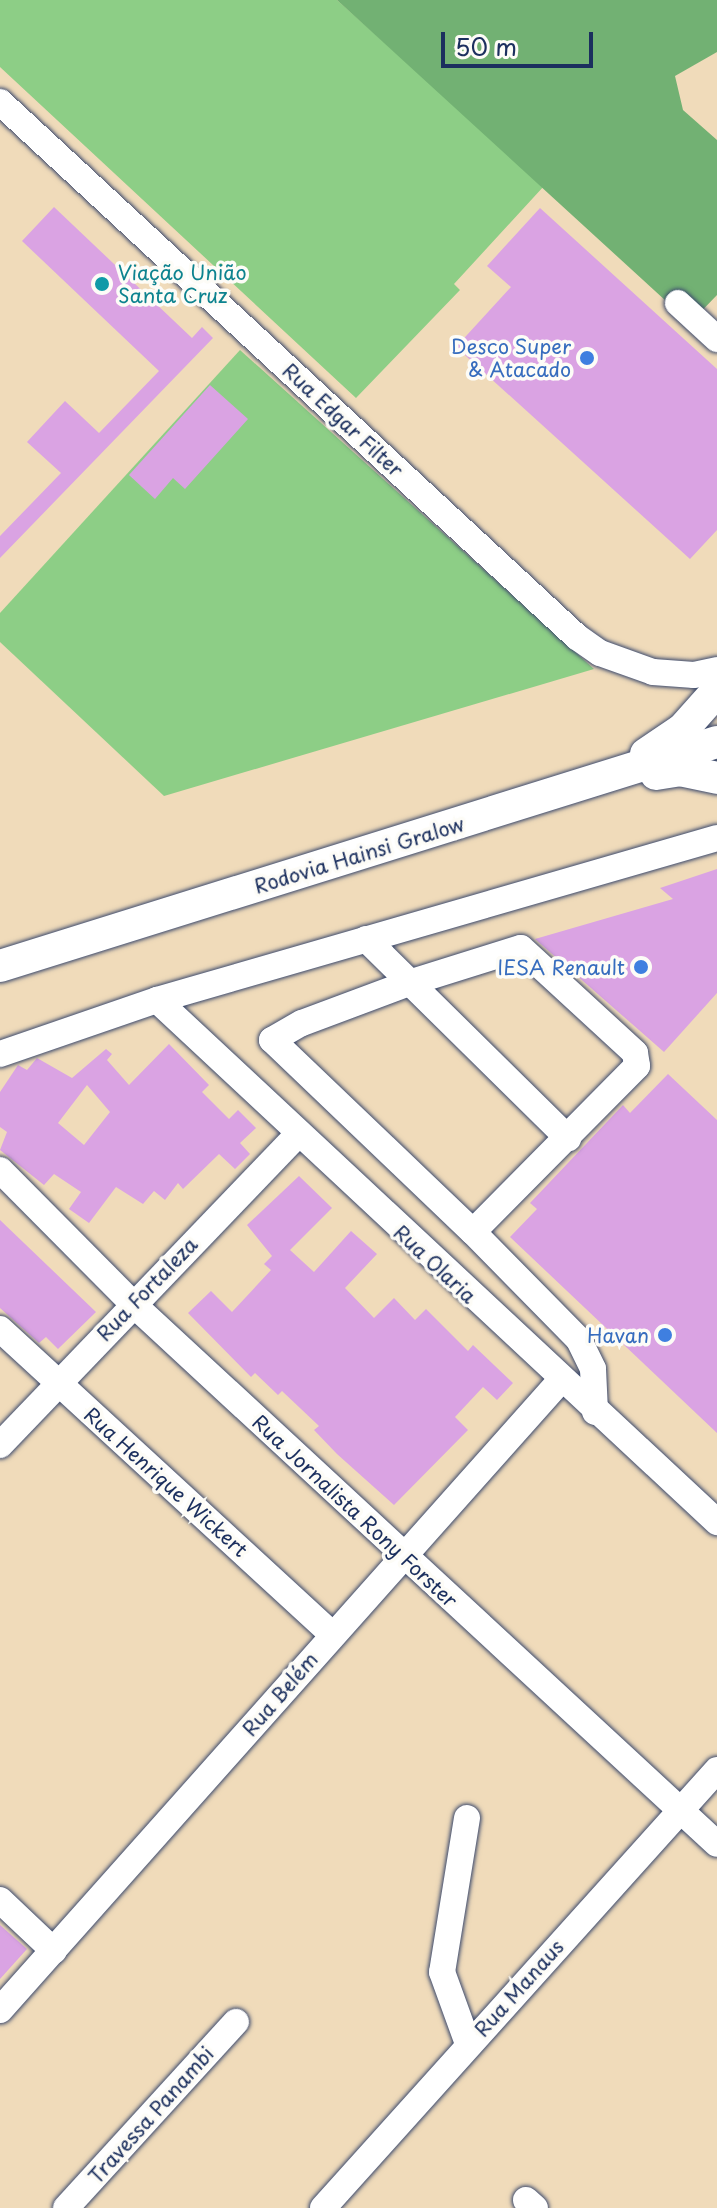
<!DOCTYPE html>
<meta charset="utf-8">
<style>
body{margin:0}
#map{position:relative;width:717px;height:2208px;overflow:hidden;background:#f0dbba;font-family:"Playpen Sans",sans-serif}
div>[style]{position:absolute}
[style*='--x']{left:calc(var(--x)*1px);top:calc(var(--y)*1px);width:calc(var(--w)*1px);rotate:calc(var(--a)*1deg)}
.green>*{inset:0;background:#8dce86}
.forest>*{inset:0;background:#72b173}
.building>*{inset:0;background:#daa3e3}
.roads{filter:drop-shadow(0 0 2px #3b496c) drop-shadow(0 0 2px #3b496c)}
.minor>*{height:26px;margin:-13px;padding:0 13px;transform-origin:13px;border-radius:13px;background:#fff}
.major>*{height:32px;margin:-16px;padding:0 16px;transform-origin:16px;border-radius:16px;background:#fff}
.dots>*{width:22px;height:22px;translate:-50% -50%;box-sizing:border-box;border:4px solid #fdfcf7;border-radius:50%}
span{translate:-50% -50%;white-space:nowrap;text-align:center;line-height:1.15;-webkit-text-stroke:7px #fdfcf7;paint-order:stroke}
.culture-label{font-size:20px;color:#0d838f}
.left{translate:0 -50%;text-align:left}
.shop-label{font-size:20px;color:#366cbe}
.right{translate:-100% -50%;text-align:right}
.street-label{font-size:20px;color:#1b2f5e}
.scale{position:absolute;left:441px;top:32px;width:152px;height:36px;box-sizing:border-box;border:4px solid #1b2f5e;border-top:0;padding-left:10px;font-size:24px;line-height:28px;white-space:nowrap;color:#1b2f5e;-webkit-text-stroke:6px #fdfcf7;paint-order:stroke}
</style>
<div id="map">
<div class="green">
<i style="clip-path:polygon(0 0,337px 0,544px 186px,454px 284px,460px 290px,356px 398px,0 67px)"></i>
<i style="clip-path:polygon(240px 350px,594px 669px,164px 796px,0 642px,0 613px)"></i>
</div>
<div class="forest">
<i style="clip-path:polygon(337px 0,717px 0,717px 52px,675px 76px,683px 110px,717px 140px,717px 295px,690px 323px)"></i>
</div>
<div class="building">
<i style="clip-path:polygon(54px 207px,192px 338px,202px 327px,213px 338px,0 558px,0 536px,61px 473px,27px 442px,65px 401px,99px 433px,159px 371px,22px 241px)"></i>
<i style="clip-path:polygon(540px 208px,717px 369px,717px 530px,690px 559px,456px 347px,511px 287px,487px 266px)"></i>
<i style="clip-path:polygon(210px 385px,248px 419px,185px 489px,173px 478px,155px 499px,129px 475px)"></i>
<i style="clip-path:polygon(717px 869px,717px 993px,664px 1052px,535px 939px,673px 899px,660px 888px)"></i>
<i style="clip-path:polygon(evenodd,169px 1044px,209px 1085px,202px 1092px,229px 1119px,238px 1110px,256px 1128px,240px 1143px,250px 1154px,235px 1169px,219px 1154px,183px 1189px,178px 1183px,165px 1200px,154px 1191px,143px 1204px,116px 1187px,89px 1223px,69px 1209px,81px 1192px,54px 1174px,44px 1185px,0 1150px,7px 1132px,0 1127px,0 1092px,18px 1065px,27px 1070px,37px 1058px,72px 1078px,106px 1049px,112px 1054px,107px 1060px,129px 1085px,169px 1044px,87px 1085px,110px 1112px,84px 1145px,58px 1123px,87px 1085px)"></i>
<i style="clip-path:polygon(668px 1074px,717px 1120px,717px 1433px,510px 1237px,537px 1209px,530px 1203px,623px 1105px,630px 1113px)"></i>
<i style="clip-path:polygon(299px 1176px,332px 1208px,290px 1250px,314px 1272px,351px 1231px,377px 1254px,345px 1288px,374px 1318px,394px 1298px,415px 1320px,426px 1309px,468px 1351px,473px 1345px,513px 1383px,497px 1400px,483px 1387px,455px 1417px,468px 1430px,394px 1505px,337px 1454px,314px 1430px,319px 1426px,282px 1391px,278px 1395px,255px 1373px,251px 1377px,188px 1313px,211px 1291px,232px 1312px,271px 1270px,264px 1264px,272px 1256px,247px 1225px)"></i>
<i style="clip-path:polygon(0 1220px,96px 1312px,58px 1349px,46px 1337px,39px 1343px,0 1308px)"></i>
<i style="clip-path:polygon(0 1925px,27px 1949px,0 1979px)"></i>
</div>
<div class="roads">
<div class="minor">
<i style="--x:0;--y:102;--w:787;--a:42.84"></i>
<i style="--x:577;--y:637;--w:28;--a:35"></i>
<i style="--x:600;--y:653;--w:56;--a:19.7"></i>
<i style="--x:653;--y:672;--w:41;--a:4.2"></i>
<i style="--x:694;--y:675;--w:24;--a:-12"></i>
<i style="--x:678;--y:303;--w:53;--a:42.7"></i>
<i style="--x:366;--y:939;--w:284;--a:44.6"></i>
<i style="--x:521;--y:948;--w:155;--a:42.6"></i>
<i style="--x:635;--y:1053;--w:13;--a:81"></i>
<i style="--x:637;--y:1066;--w:233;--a:134.7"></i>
<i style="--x:473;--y:1232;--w:278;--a:-136.3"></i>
<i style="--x:272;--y:1040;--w:34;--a:-30"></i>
<i style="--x:302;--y:1023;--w:114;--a:-20.5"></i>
<i style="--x:409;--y:983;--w:117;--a:-17.4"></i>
<i style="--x:157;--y:1000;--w:766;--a:42.99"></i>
<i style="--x:0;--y:1054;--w:166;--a:-19"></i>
<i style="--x:157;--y:1000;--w:583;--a:-16.13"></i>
<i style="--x:0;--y:1170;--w:189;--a:45.2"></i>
<i style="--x:133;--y:1304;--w:795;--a:42.76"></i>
<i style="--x:473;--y:1232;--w:151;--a:45.5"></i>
<i style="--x:579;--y:1340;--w:32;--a:64"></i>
<i style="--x:593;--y:1369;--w:43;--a:87.3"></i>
<i style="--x:0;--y:1329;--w:451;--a:42.6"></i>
<i style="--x:0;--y:1445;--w:429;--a:-46.2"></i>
<i style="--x:467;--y:1818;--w:156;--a:99.2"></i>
<i style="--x:442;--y:1972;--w:77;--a:70.1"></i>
<i style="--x:0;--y:1900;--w:74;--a:43.4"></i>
<i style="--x:0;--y:2010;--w:844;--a:-48.32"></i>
<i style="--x:526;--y:2200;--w:12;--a:42"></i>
<i style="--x:66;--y:2208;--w:252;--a:-47.6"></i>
<i style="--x:323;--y:2208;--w:589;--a:-48.03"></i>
</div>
<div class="major">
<i style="--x:646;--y:754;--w:45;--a:-34"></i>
<i style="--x:683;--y:729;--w:50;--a:-48.3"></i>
<i style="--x:656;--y:774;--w:24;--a:-9"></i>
<i style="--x:680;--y:770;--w:38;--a:12"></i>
<i style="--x:0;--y:966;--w:751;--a:-17.35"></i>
</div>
</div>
<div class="dots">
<i style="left:102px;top:284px;background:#0f9aa8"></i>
<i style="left:587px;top:358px;background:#3f7fe0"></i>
<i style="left:641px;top:967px;background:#3f7fe0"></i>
<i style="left:665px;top:1335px;background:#3f7fe0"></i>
</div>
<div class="culture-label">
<span class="left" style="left:118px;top:284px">Viação União<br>Santa Cruz</span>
</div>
<div class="shop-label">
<span class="right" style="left:571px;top:358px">Desco Super<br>&amp; Atacado</span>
<span class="right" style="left:625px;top:967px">IESA Renault</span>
<span class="right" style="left:649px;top:1335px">Havan</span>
</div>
<div class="street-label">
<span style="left:343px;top:420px;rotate:43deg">Rua Edgar Filter</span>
<span style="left:359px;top:855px;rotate:-17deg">Rodovia Hainsi Gralow</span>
<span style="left:435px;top:1264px;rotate:43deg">Rua Olaria</span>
<span style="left:147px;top:1289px;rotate:-46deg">Rua Fortaleza</span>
<span style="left:166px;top:1482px;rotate:42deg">Rua Henrique Wickert</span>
<span style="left:355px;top:1511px;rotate:43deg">Rua Jornalista Rony Forster</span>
<span style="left:280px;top:1694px;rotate:-49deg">Rua Belém</span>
<span style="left:519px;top:1988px;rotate:-48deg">Rua Manaus</span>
<span style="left:151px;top:2115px;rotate:-48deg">Travessa Panambi</span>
</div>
<div class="scale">50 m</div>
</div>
